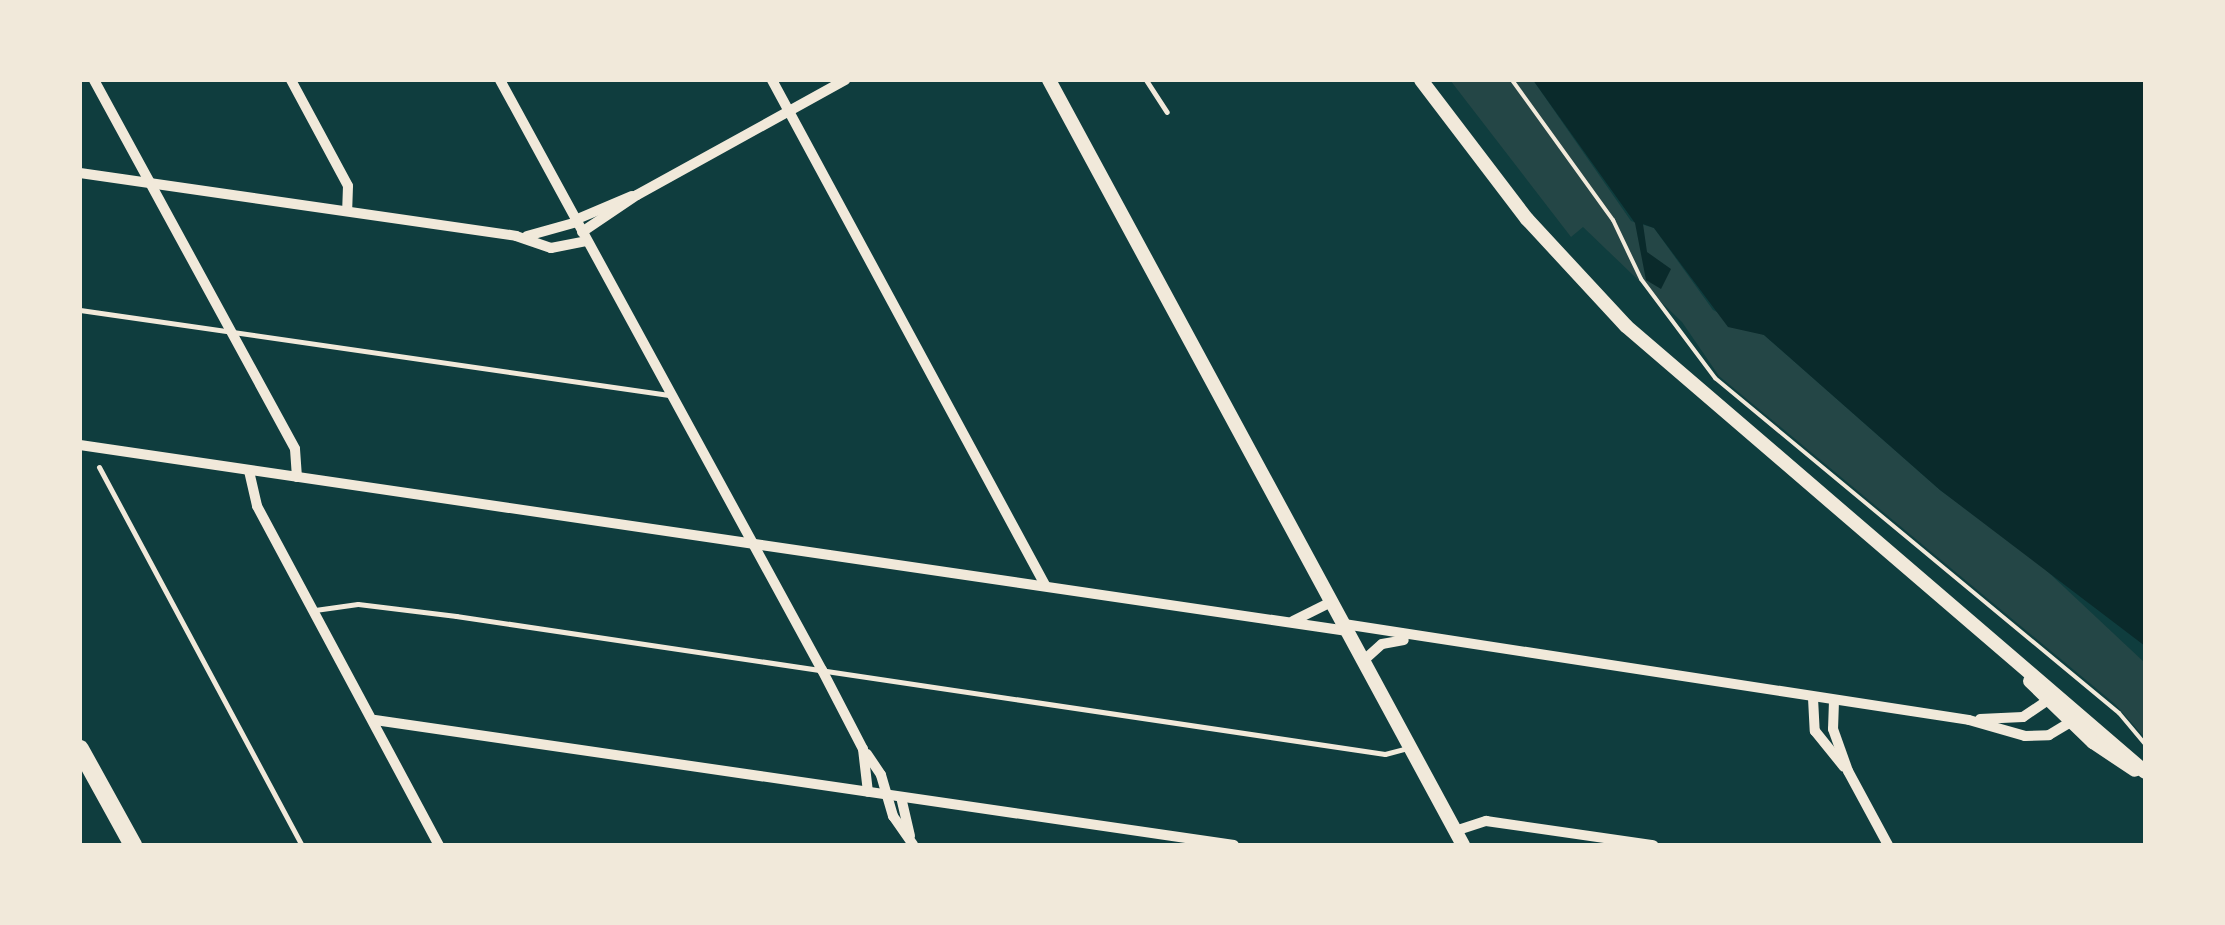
<!DOCTYPE html>
<style>
body{margin:0}
#map{position:relative;width:2225px;height:925px;overflow:hidden;background:#0f3d3e;font-family:"Public Sans",sans-serif}
div>[style]{position:absolute}
[style*='--x']{left:calc(var(--x)*1px);top:calc(var(--y)*1px);width:calc(var(--w)*1px);rotate:calc(var(--a)*1deg)}
.green>*{inset:0;background:#244646}
.water>*{inset:0;background:#0a2a2b}
.path>*{height:4px;margin:-2px;padding:0 2px;transform-origin:2px;border-radius:2px;background:#f1e9da}
.service>*{height:5px;margin:-2.5px;padding:0 2.5px;transform-origin:2.5px;border-radius:2.5px;background:#f1e9da}
.minor>*{height:10px;margin:-5px;padding:0 5px;transform-origin:5px;border-radius:5px;background:#f1e9da}
.tertiary>*{height:14px;margin:-7px;padding:0 7px;transform-origin:7px;border-radius:7px;background:#f1e9da}
.primary>*{height:18px;margin:-9px;padding:0 9px;transform-origin:9px;border-radius:9px;background:#f1e9da}
span{translate:-50% -50%;white-space:nowrap;text-align:center;line-height:1.15;-webkit-text-stroke:9px #f1e9da;paint-order:stroke}
.frame{position:absolute;inset:0;border:82px solid #f1e9da;pointer-events:none}
</style>
<div id="map">
<div class="green">
<i style="clip-path:polygon(1450px 80px,1533px 80px,1631px 221px,1654px 228px,1713px 310px,1764px 335px,1940px 490px,2030px 555px,2145px 663px,2145px 738px,2115px 704px,1719px 376px,1682px 322px,1583px 227px,1571px 237px)"></i>
</div>
<div class="water">
<i style="clip-path:polygon(1533px 80px,2145px 80px,2145px 646px,1940px 490px,1764px 335px,1728px 327px,1654px 228px,1643px 224px,1647px 252px,1671px 269px,1661px 289px,1646px 280px,1635px 223px)"></i>
</div>
<div class="path">
<i style="--x:1512;--y:80;--w:173;--a:54.2"></i>
<i style="--x:1613;--y:220;--w:65;--a:64.6"></i>
<i style="--x:1641;--y:279;--w:124;--a:53.2"></i>
<i style="--x:1715;--y:378;--w:525;--a:39.67"></i>
<i style="--x:2119;--y:713;--w:40;--a:50"></i>
</div>
<div class="service">
<i style="--x:1146;--y:80;--w:38;--a:57"></i>
<i style="--x:80;--y:310;--w:595;--a:8.21"></i>
<i style="--x:99;--y:467;--w:429;--a:61.8"></i>
<i style="--x:315;--y:610;--w:43;--a:-7.9"></i>
<i style="--x:358;--y:604;--w:99;--a:7"></i>
<i style="--x:456;--y:616;--w:939;--a:8.45"></i>
<i style="--x:1385;--y:754;--w:23;--a:-15"></i>
</div>
<div class="minor">
<i style="--x:94;--y:80;--w:420;--a:61.4"></i>
<i style="--x:295;--y:449;--w:28;--a:86"></i>
<i style="--x:291;--y:80;--w:120;--a:61.7"></i>
<i style="--x:348;--y:186;--w:25;--a:92"></i>
<i style="--x:500;--y:80;--w:672;--a:61.38"></i>
<i style="--x:822;--y:670;--w:89;--a:62.6"></i>
<i style="--x:863;--y:749;--w:43;--a:83.4"></i>
<i style="--x:772;--y:80;--w:574;--a:61.6"></i>
<i style="--x:80;--y:173;--w:441;--a:8.2"></i>
<i style="--x:516;--y:236;--w:37;--a:19"></i>
<i style="--x:551;--y:248;--w:37;--a:-11"></i>
<i style="--x:575;--y:220;--w:62;--a:-22.8"></i>
<i style="--x:582;--y:232;--w:66;--a:-33.9"></i>
<i style="--x:637;--y:195;--w:238;--a:-28.9"></i>
<i style="--x:527;--y:236;--w:52;--a:-15.6"></i>
<i style="--x:80;--y:445;--w:1281;--a:8.35"></i>
<i style="--x:249;--y:471;--w:36;--a:77"></i>
<i style="--x:257;--y:506;--w:385;--a:61.8"></i>
<i style="--x:1293;--y:621;--w:42;--a:-26.6"></i>
<i style="--x:1344;--y:624;--w:632;--a:8.73"></i>
<i style="--x:1969;--y:720;--w:58;--a:15.9"></i>
<i style="--x:2025;--y:736;--w:24;--a:-2"></i>
<i style="--x:2049;--y:735;--w:26;--a:-31"></i>
<i style="--x:1363;--y:661;--w:25;--a:-42"></i>
<i style="--x:1382;--y:644;--w:22;--a:-10"></i>
<i style="--x:1813;--y:698;--w:33;--a:87"></i>
<i style="--x:1815;--y:731;--w:46;--a:51.1"></i>
<i style="--x:1834;--y:701;--w:28;--a:92"></i>
<i style="--x:1833;--y:729;--w:45;--a:70.3"></i>
<i style="--x:1848;--y:771;--w:84;--a:61.6"></i>
<i style="--x:1980;--y:719;--w:43;--a:-2.7"></i>
<i style="--x:2023;--y:717;--w:30;--a:-34"></i>
<i style="--x:375;--y:720;--w:868;--a:8.28"></i>
<i style="--x:867;--y:754;--w:25;--a:56"></i>
<i style="--x:881;--y:775;--w:43;--a:73.7"></i>
<i style="--x:893;--y:816;--w:35;--a:55"></i>
<i style="--x:901;--y:797;--w:40;--a:77"></i>
<i style="--x:1455;--y:831;--w:33;--a:-18"></i>
<i style="--x:1486;--y:821;--w:169;--a:8.2"></i>
</div>
<div class="tertiary">
<i style="--x:1049;--y:80;--w:870;--a:61.58"></i>
<i style="--x:1421;--y:80;--w:175;--a:52.7"></i>
<i style="--x:1527;--y:219;--w:146;--a:47.2"></i>
<i style="--x:1626;--y:326;--w:684;--a:40.67"></i>
<i style="--x:2030;--y:681;--w:88;--a:44.1"></i>
<i style="--x:2093;--y:742;--w:50;--a:33.7"></i>
</div>
<div class="primary">
<i style="--x:80;--y:749;--w:110;--a:61.1"></i>
</div>
<div class="frame"></div>
</div>
